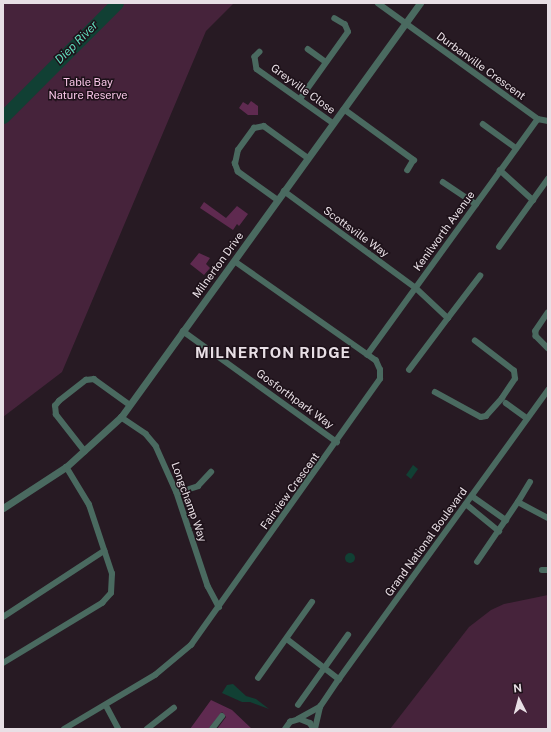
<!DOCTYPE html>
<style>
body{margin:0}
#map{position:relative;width:551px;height:732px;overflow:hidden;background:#271a23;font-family:"Public Sans",sans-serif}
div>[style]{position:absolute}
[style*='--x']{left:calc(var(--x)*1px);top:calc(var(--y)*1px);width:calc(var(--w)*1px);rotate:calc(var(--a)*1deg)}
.green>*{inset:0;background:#46233b}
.water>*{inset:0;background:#114034}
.round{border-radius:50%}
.river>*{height:13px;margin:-6.5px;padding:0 6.5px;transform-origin:6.5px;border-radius:6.5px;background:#114034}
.building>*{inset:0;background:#5f2a50}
.minor>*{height:5.5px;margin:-2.75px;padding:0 2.75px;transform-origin:2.75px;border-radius:2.75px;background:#4a6a60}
.tertiary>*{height:7px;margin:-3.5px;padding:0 3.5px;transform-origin:3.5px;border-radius:3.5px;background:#4a6a60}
span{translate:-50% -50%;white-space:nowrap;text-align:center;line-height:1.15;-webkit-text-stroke:3px #1d1119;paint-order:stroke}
.street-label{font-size:11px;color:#e8dfe5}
.park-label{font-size:11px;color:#f9c6e8}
.water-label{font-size:12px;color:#5fdcbb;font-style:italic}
.district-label{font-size:15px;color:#e8dfe5;font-weight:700;letter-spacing:1px}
.frame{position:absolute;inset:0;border:4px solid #e8dfe5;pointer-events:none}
.north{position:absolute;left:499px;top:680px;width:40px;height:40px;-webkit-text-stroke:3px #1d1119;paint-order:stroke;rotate:354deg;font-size:11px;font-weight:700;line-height:16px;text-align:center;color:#e8dfe5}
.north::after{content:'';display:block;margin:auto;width:14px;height:18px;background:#e8dfe5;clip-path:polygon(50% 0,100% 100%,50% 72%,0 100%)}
</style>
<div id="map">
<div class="green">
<i style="clip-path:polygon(3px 3px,234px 3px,206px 31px,62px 372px,3px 417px)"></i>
<i style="clip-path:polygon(548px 595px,548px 729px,390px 729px,469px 627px,491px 610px,504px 604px)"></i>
</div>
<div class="water">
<i style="clip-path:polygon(413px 465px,418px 469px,411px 479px,406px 475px)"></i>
<i class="round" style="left:345px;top:553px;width:10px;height:10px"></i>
<i style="clip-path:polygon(233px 684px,246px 696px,256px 699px,269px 709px,250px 702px,242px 702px,222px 693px,227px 685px)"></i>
</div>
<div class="river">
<i style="--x:3;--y:117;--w:161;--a:-45"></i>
</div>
<div class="building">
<i style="clip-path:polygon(251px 101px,258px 106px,258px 115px,248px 115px,239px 108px,243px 102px,248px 105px)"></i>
<i style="clip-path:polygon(204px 202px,226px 218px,237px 206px,248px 214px,239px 226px,237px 224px,233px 230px,200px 208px)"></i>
<i style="clip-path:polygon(199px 253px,210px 258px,206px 264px,210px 268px,204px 275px,190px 264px)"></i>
<i style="clip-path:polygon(211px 700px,232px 710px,252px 729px,217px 729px,226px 717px,222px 712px,208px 729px,190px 729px)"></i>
</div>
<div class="minor">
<i style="--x:378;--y:3;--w:198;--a:35.9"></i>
<i style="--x:538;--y:119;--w:10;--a:11"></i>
<i style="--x:308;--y:49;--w:22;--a:36"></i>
<i style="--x:260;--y:52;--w:7;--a:135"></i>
<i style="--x:255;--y:57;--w:12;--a:81"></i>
<i style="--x:257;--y:69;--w:93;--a:35.4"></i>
<i style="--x:300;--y:99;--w:82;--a:-54.4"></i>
<i style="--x:348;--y:32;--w:8;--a:-113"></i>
<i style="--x:345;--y:25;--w:12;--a:-149"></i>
<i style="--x:344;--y:109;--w:87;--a:36.1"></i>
<i style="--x:414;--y:160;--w:12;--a:121"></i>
<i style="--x:483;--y:124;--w:41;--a:36"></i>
<i style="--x:500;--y:170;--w:45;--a:42.3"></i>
<i style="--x:443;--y:182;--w:40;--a:34"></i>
<i style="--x:284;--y:191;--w:164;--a:36.3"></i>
<i style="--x:416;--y:288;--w:44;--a:43.2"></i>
<i style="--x:448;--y:318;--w:53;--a:-52.7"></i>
<i style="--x:277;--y:200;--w:48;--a:-144.3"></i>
<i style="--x:238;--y:172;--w:9;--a:-111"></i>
<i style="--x:235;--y:164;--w:14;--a:-78"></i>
<i style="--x:238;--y:150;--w:27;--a:-54"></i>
<i style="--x:254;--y:128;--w:10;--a:-11"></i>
<i style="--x:264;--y:126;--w:54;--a:36"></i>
<i style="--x:499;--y:247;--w:84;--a:-54.2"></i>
<i style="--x:548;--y:313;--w:22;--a:124"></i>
<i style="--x:536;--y:331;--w:5;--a:90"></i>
<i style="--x:536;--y:336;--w:17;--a:45"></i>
<i style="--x:183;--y:331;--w:190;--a:35.8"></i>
<i style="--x:367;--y:355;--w:291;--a:-54.1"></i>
<i style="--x:409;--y:370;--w:65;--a:-53.1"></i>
<i style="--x:435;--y:392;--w:52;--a:28.5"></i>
<i style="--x:481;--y:417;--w:5;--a:-11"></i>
<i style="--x:486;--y:416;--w:24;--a:-48"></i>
<i style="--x:502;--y:398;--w:23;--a:-56"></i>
<i style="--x:515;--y:379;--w:8;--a:-97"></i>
<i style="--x:514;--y:371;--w:49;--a:-142.4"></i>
<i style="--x:506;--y:403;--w:26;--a:36"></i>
<i style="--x:121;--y:417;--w:30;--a:34"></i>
<i style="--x:146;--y:434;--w:16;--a:50"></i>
<i style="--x:156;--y:446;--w:51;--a:65.9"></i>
<i style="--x:177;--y:493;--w:98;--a:71.6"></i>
<i style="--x:208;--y:586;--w:24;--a:62"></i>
<i style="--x:85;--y:452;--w:47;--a:-128.1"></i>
<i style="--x:56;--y:415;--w:9;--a:-96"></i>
<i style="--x:55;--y:406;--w:6;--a:-51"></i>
<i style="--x:59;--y:401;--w:34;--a:-38"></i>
<i style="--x:86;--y:380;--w:8;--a:-7"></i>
<i style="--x:94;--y:379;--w:44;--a:35.8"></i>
<i style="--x:177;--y:493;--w:22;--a:-18"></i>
<i style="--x:198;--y:486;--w:19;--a:-47"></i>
<i style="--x:472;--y:496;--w:42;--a:35.2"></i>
<i style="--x:518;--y:502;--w:23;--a:-59"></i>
<i style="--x:466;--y:504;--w:43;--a:39.3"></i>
<i style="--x:477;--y:562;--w:73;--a:-55.7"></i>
<i style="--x:518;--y:502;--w:34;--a:28"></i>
<i style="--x:542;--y:570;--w:6;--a:0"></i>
<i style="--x:3;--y:617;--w:121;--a:-33.2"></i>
<i style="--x:287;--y:639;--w:66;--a:37.6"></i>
<i style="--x:3;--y:663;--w:116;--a:-31.2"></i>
<i style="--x:102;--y:603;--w:13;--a:-48"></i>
<i style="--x:111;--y:593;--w:19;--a:-87"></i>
<i style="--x:112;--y:574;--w:73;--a:-108.4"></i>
<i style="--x:89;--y:505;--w:44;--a:-121.2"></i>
<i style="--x:258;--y:678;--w:93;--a:-54.6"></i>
<i style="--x:106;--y:705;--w:27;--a:62"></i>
<i style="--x:298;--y:705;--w:86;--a:-54.5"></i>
<i style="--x:298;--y:719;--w:25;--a:-29"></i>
<i style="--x:64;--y:729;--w:106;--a:-30.7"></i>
<i style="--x:155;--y:675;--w:47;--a:-39.8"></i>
<i style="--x:191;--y:645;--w:326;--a:-54.6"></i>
<i style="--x:380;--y:379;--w:9;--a:-90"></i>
<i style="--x:380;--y:370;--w:10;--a:-114"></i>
<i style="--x:376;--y:361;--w:172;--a:-144.9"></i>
<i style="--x:147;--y:729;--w:34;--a:-38"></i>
<i style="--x:212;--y:729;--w:16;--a:-52"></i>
<i style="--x:285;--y:729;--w:9;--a:-54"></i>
<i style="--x:290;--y:722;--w:10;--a:-17"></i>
<i style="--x:300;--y:719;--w:11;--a:22"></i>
<i style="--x:310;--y:723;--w:7;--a:56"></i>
<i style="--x:315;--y:729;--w:23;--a:-77"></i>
<i style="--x:320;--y:707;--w:34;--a:-56"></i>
<i style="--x:339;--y:679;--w:357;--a:-54.1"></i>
</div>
<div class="tertiary">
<i style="--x:3;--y:508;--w:75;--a:-33.1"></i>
<i style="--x:66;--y:467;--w:74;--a:-42.3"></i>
<i style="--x:121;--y:417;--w:511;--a:-54.16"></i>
</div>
<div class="street-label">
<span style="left:481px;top:66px;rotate:36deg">Durbanville Crescent</span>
<span style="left:303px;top:89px;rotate:36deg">Greyville Close</span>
<span style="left:444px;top:231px;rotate:-54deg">Kenilworth Avenue</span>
<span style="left:356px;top:232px;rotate:36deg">Scottsville Way</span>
<span style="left:218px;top:265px;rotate:-54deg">Milnerton Drive</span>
<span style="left:295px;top:399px;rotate:36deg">Gosforthpark Way</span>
<span style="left:290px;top:491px;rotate:-54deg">Fairview Crescent</span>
<span style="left:189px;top:502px;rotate:70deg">Longchamp Way</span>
<span style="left:426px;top:542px;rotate:-54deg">Grand National Boulevard</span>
</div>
<div class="park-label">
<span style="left:88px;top:89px">Table Bay<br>Nature Reserve</span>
</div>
<div class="water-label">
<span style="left:77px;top:43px;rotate:-45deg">Diep River</span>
</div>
<div class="district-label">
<span style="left:273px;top:353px">MILNERTON RIDGE</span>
</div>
<div class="frame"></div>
<div class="north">N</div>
</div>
